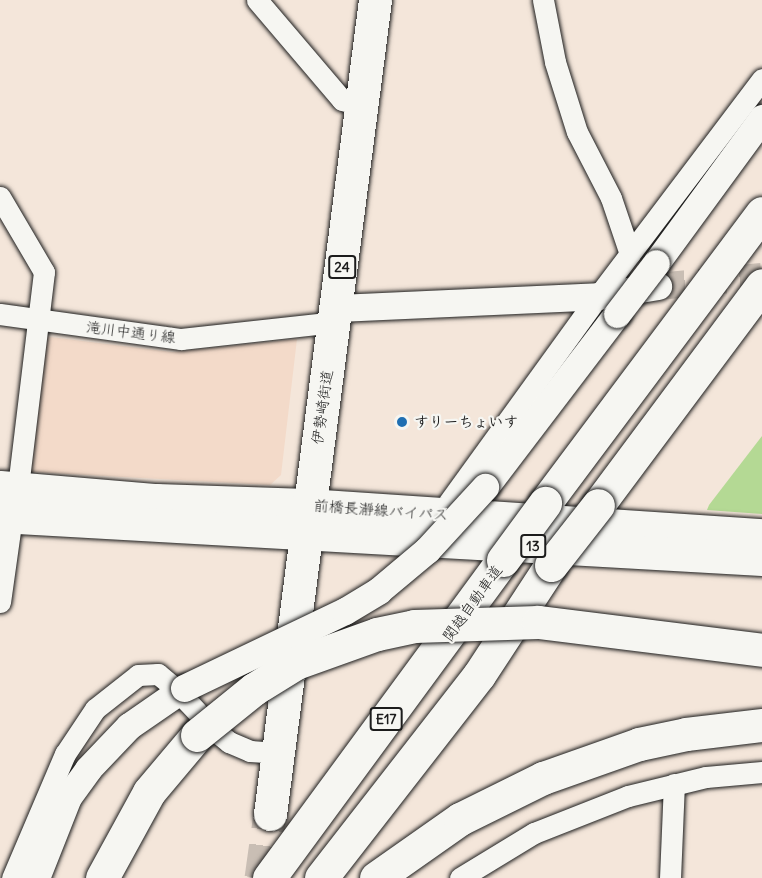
<!DOCTYPE html>
<meta charset="utf-8">
<style>
body{margin:0}
#map{position:relative;width:762px;height:878px;overflow:hidden;background:#f4e6da;font-family:Delius,"Klee One",sans-serif}
div>[style]{position:absolute}
[style*='--x']{left:calc(var(--x)*1px);top:calc(var(--y)*1px);width:calc(var(--w)*1px);rotate:calc(var(--a)*1deg)}
.built>*{inset:0;background:#f3dac9}
.green>*{inset:0;background:#b4d994}
.tertiary-tunnel>*{height:27px;margin-top:-13.5px;transform-origin:0;background:repeating-linear-gradient(90deg,#c9beb4 0 27px,transparent 0 41px)}
.primary-tunnel>*{height:33px;margin-top:-16.5px;transform-origin:0;background:repeating-linear-gradient(90deg,#c9beb4 0 33px,transparent 0 49px)}
.roads{filter:drop-shadow(0 0 2px #1c1c1c) drop-shadow(0 0 2px #1c1c1c)}
.minor>*{height:21px;margin:-10.5px;padding:0 10.5px;transform-origin:10.5px;border-radius:10.5px;background:#f6f6f2}
.tertiary>*{height:27px;margin:-13.5px;padding:0 13.5px;transform-origin:13.5px;border-radius:13.5px;background:#f6f6f2}
.primary>*{height:33px;margin:-16.5px;padding:0 16.5px;transform-origin:16.5px;border-radius:16.5px;background:#f6f6f2}
.motorway>*{height:33px;margin:-16.5px;padding:0 16.5px;transform-origin:16.5px;border-radius:16.5px;background:#f6f6f2}
.bridges{filter:drop-shadow(0 0 2px #1c1c1c) drop-shadow(0 0 2px #1c1c1c)}
.tertiary-bridge>*{height:27px;margin:-13.5px;padding:0 13.5px;transform-origin:13.5px;border-radius:13.5px;background:#f6f6f2}
.motorway-bridge>*{height:33px;margin:-16.5px;padding:0 16.5px;transform-origin:16.5px;border-radius:16.5px;background:#f6f6f2}
.dots>*{width:16px;height:16px;translate:-50% -50%;box-sizing:border-box;border:3px solid #f6f6f2;border-radius:50%}
span{translate:-50% -50%;white-space:nowrap;text-align:center;line-height:1.15;-webkit-text-stroke:4.5px #f6f6f2;paint-order:stroke}
.shield-label span{padding:2px 4px;background:#f6f6f2;border:2px solid;border-radius:4px;-webkit-text-stroke-width:0}
.shield-label{font-size:14px;color:#1c1c1c;font-weight:700}
.street-label{font-size:15px;color:#1c1c1c}
.poi-label{font-size:15px;color:#1c1c1c;font-weight:700}
.left{translate:0 -50%;text-align:left}
</style>
<div id="map">
<div class="built">
<i style="clip-path:polygon(42px 336px,172px 352px,297px 339px,281px 475px,270px 485px,31px 472px,25px 466px)"></i>
</div>
<div class="green">
<i style="clip-path:polygon(762px 436px,762px 514px,707px 510px,709px 505px)"></i>
</div>
<div class="tertiary-tunnel">
<i style="--x:658;--y:286;--w:104;--a:-5.5"></i>
</div>
<div class="primary-tunnel">
<i style="--x:261;--y:878;--w:65;--a:-82"></i>
</div>
<div class="roads">
<div class="minor">
<i style="--x:257;--y:0;--w:131;--a:49.6"></i>
<i style="--x:342;--y:100;--w:19;--a:16"></i>
<i style="--x:543;--y:0;--w:63;--a:79"></i>
<i style="--x:555;--y:62;--w:73;--a:72.6"></i>
<i style="--x:577;--y:132;--w:74;--a:62.7"></i>
<i style="--x:611;--y:198;--w:59;--a:71.3"></i>
<i style="--x:0;--y:197;--w:87;--a:59.6"></i>
<i style="--x:44;--y:272;--w:218;--a:96.9"></i>
<i style="--x:0;--y:314;--w:183;--a:7.9"></i>
<i style="--x:181;--y:339;--w:154;--a:-6.3"></i>
<i style="--x:449;--y:502;--w:254;--a:-54.1"></i>
<i style="--x:598;--y:296;--w:272;--a:-52.9"></i>
<i style="--x:0;--y:602;--w:86;--a:-82"></i>
<i style="--x:186;--y:700;--w:16;--a:47"></i>
<i style="--x:213;--y:729;--w:21;--a:39"></i>
<i style="--x:229;--y:742;--w:23;--a:23"></i>
<i style="--x:250;--y:751;--w:27;--a:4"></i>
<i style="--x:12;--y:878;--w:135;--a:-66.9"></i>
<i style="--x:65;--y:754;--w:54;--a:-56.3"></i>
<i style="--x:95;--y:709;--w:55;--a:-38.3"></i>
<i style="--x:138;--y:675;--w:20;--a:-3"></i>
<i style="--x:158;--y:674;--w:16;--a:40"></i>
<i style="--x:460;--y:878;--w:87;--a:-31.3"></i>
<i style="--x:534;--y:833;--w:101;--a:-21.5"></i>
<i style="--x:628;--y:796;--w:80;--a:-13.7"></i>
<i style="--x:706;--y:777;--w:56;--a:-5.1"></i>
<i style="--x:670;--y:878;--w:94;--a:-87.6"></i>
</div>
<div class="tertiary">
<i style="--x:656;--y:263;--w:180;--a:-53.8"></i>
<i style="--x:338;--y:308;--w:260;--a:-2.6"></i>
<i style="--x:598;--y:296;--w:61;--a:-9.5"></i>
<i style="--x:485;--y:487;--w:218;--a:-52.7"></i>
<i style="--x:36;--y:878;--w:87;--a:-68.4"></i>
<i style="--x:68;--y:797;--w:34;--a:-54"></i>
<i style="--x:88;--y:769;--w:59;--a:-46.4"></i>
<i style="--x:129;--y:726;--w:67;--a:-34.6"></i>
</div>
<div class="primary">
<i style="--x:0;--y:487;--w:157;--a:4.8"></i>
<i style="--x:156;--y:500;--w:151;--a:1.9"></i>
<i style="--x:307;--y:505;--w:456;--a:3.8"></i>
<i style="--x:0;--y:516;--w:763;--a:3.23"></i>
<i style="--x:270;--y:814;--w:821;--a:-82.65"></i>
</div>
<div class="motorway">
<i style="--x:545;--y:503;--w:362;--a:-53.2"></i>
<i style="--x:598;--y:505;--w:274;--a:-53.3"></i>
<i style="--x:102;--y:878;--w:98;--a:-61.3"></i>
<i style="--x:149;--y:792;--w:75;--a:-49.9"></i>
<i style="--x:269;--y:878;--w:395;--a:-53.7"></i>
<i style="--x:321;--y:878;--w:257;--a:-52.1"></i>
<i style="--x:479;--y:675;--w:131;--a:-56.8"></i>
<i style="--x:376;--y:878;--w:103;--a:-35.1"></i>
<i style="--x:460;--y:819;--w:93;--a:-26.3"></i>
<i style="--x:543;--y:778;--w:102;--a:-19.5"></i>
<i style="--x:639;--y:744;--w:48;--a:-12"></i>
<i style="--x:686;--y:734;--w:77;--a:-6.8"></i>
</div>
</div>
<div class="bridges">
<div class="tertiary-bridge">
<i style="--x:617;--y:314;--w:64;--a:-52.6"></i>
<i style="--x:184;--y:688;--w:178;--a:-25.6"></i>
<i style="--x:345;--y:611;--w:39;--a:-31"></i>
<i style="--x:378;--y:591;--w:64;--a:-39.9"></i>
<i style="--x:427;--y:550;--w:86;--a:-47.4"></i>
</div>
<div class="motorway-bridge">
<i style="--x:503;--y:560;--w:71;--a:-53.6"></i>
<i style="--x:551;--y:565;--w:76;--a:-51.9"></i>
<i style="--x:197;--y:735;--w:73;--a:-38.9"></i>
<i style="--x:254;--y:689;--w:49;--a:-31.8"></i>
<i style="--x:296;--y:663;--w:86;--a:-19.7"></i>
<i style="--x:377;--y:634;--w:38;--a:-12"></i>
<i style="--x:414;--y:626;--w:124;--a:-1.8"></i>
<i style="--x:538;--y:622;--w:226;--a:7.1"></i>
</div>
</div>
<div class="dots">
<i style="left:402px;top:422px;background:#1f6fb2"></i>
</div>
<div class="shield-label">
<span style="left:342px;top:267px">24</span>
<span style="left:533px;top:546px">13</span>
<span style="left:386px;top:719px">E17</span>
</div>
<div class="street-label">
<span style="left:131px;top:332px;rotate:7deg">滝川中通り線</span>
<span style="left:322px;top:407px;rotate:-82deg">伊勢崎街道</span>
<span style="left:381px;top:510px;rotate:4deg">前橋長瀞線バイパス</span>
<span style="left:472px;top:603px;rotate:-54deg">関越自動車道</span>
</div>
<div class="poi-label">
<span class="left" style="left:414px;top:422px">すりーちょいす</span>
</div>
</div>
